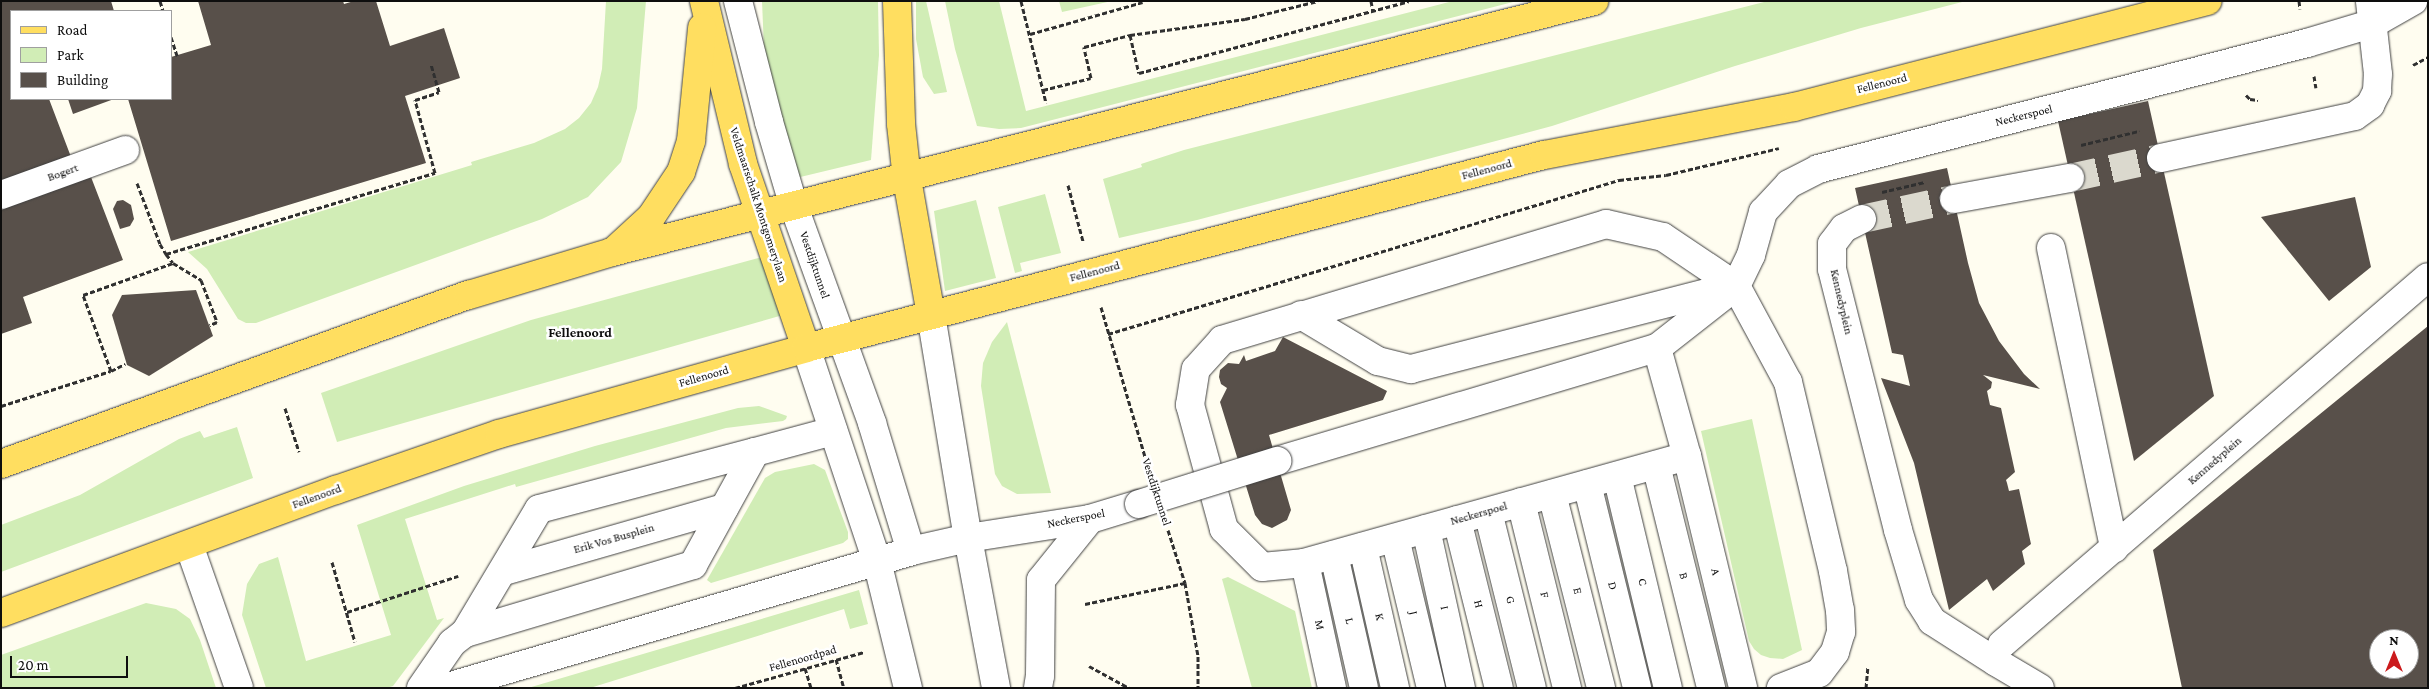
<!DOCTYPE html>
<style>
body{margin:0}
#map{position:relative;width:2429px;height:689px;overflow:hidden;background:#fffdf0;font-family:"Crimson Pro",serif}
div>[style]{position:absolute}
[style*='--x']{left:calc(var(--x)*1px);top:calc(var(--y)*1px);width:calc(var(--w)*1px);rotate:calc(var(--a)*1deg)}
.green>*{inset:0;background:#d1edb6}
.building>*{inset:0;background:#58504a}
.minor-tunnel>*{height:28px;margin-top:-14px;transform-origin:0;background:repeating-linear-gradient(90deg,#dbd9ce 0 28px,transparent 0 42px)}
.path>*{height:3px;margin-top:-1.5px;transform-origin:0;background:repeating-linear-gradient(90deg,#303030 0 5px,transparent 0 7.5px)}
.roads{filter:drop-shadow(0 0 1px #414141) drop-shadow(0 0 1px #414141)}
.minor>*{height:28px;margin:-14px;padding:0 14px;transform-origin:14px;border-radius:14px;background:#fff}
.major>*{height:28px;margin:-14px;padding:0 14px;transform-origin:14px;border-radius:14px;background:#ffde60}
.bridges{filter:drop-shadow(0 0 1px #414141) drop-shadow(0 0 1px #414141)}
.minor-bridge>*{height:28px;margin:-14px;padding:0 14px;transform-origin:14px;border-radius:14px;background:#fff}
span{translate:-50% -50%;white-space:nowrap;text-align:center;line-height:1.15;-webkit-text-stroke:5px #fff;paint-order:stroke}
.street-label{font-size:12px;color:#0e0e0e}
.neighbourhood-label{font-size:14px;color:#0e0e0e;font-weight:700}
.frame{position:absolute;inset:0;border:2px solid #0e0e0e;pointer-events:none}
.legend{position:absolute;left:10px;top:10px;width:162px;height:90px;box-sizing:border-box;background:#fff;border:1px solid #9f9f9f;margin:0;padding:6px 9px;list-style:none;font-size:15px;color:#0e0e0e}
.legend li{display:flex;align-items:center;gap:10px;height:25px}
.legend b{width:25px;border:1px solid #9f9f9f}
.north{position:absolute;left:2369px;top:629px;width:50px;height:50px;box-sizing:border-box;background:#fff;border:1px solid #9f9f9f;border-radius:50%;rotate:0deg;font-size:14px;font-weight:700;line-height:20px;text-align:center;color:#0e0e0e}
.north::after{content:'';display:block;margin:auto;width:18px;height:22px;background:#cb1a1c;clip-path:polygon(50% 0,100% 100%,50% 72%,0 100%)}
.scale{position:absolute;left:10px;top:656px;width:118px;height:22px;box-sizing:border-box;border:2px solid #0e0e0e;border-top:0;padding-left:6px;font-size:15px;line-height:18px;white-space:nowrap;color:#0e0e0e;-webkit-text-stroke:4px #fff;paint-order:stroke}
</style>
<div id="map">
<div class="green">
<i style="clip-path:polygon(606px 1px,646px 1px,637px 108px,621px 162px,588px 197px,542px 219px,256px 323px,246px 323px,238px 319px,207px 269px,188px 252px,472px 165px,471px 162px,534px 143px,565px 129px,579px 118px,591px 103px,598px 87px,602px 69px)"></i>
<i style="clip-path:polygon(762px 1px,878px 1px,879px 55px,871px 160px,792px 179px,764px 49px)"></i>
<i style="clip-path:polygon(916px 1px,926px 1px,947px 92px,934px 94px,923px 77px,916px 39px)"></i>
<i style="clip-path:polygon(945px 1px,999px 1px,1026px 111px,1453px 1px,1517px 1px,1021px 128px,999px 129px,977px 126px,955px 49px)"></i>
<i style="clip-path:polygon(1059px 1px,1112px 1px,1062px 12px)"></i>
<i style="clip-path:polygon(1768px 1px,1966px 1px,1861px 28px,1735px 66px,1552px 126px,1197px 220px,1119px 238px,1103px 179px,1142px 167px,1141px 164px,1184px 150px)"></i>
<i style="clip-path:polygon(1045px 194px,1061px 253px,1020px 263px,1022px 271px,1015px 273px,998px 207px)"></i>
<i style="clip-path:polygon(976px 200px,996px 278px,945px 291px,934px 211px)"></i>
<i style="clip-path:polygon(762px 257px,783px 315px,337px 442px,321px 393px,531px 320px)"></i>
<i style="clip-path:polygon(1007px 322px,1051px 493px,1017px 494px,1002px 486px,995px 474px,981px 386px,983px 363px,992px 342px)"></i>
<i style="clip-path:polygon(759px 406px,787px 416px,786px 419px,783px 421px,726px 428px,516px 487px,515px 484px,405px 519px,437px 620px,444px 618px,393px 686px,386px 688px,266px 688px,242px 615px,247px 584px,259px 564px,278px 557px,306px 661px,391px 635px,357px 525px,464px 486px,595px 446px,738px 408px)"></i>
<i style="clip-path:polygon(1752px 419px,1802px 650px,1783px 659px,1770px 658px,1761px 655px,1754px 649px,1749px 641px,1701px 431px)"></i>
<i style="clip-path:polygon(237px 427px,253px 478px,1px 572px,1px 525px,80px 495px,179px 439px,200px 431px,204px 438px)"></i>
<i style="clip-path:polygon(814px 464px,825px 470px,848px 532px,848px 539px,843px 543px,711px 583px,707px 580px,765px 478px,775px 472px)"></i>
<i style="clip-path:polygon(1228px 577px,1295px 611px,1312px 688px,1252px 688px,1222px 579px)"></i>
<i style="clip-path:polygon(859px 590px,868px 624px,850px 629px,844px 609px,590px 688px,528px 688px)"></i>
<i style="clip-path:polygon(146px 603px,176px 609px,190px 619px,200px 640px,216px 688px,1px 688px,1px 655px)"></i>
</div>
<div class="building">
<i style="clip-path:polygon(1px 1px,111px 1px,114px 11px,11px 11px,11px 99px,49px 99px,79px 178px,87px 175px,91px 177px,123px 260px,23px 297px,32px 323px,1px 334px)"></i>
<i style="clip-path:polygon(198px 1px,343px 1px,344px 4px,354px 1px,376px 1px,390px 46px,444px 28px,460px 78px,405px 96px,426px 163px,171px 241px,128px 99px,171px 99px,171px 57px,211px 45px)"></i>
<i style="clip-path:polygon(68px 99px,114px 99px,73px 114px)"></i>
<i style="clip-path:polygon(2148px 101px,2214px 396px,2134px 461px,2058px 121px)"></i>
<i style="clip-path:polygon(1947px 168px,1968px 263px,1979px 303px,1999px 341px,2024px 374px,2040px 389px,1983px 375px,1992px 382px,1991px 388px,1987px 391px,1990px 405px,2001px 408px,2015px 472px,2006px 480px,2007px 483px,2009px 491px,2019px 489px,2031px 544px,2022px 551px,2025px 564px,1993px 591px,1987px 579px,1949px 610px,1914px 463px,1881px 378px,1910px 386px,1903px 355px,1892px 353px,1855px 188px)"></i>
<i style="clip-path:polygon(2355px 197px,2371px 267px,2329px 301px,2261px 217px)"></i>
<i style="clip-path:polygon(123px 200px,131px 205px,134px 219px,130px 226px,120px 229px,113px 209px,117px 201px)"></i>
<i style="clip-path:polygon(196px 290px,213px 336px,149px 376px,127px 365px,112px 315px,122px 295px)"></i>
<i style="clip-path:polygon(evenodd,2428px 326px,2428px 688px,2182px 688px,2153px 550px,2428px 326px,2379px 639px,2409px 639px,2409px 669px,2379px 669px,2379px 639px)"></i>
<i style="clip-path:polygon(1283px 337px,1387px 391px,1383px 400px,1269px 435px,1291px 510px,1287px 520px,1272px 528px,1262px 524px,1255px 515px,1220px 402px,1227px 388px,1221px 384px,1219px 377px,1220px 370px,1228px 363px,1239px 364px,1244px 355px,1246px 361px,1275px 351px)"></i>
</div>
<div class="minor-tunnel">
<i style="--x:2070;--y:178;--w:93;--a:-12.4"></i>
<i style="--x:1862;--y:219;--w:94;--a:-12.3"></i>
</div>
<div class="path">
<i style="--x:160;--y:1;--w:10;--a:73"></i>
<i style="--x:1021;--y:1;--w:105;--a:76.2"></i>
<i style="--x:1371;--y:1;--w:10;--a:79"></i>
<i style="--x:2299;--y:1;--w:8;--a:83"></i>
<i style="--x:1030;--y:34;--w:117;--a:-15.8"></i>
<i style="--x:1130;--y:35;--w:39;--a:77"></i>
<i style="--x:1139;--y:73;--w:279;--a:-14.9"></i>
<i style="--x:171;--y:37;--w:20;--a:72"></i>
<i style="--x:2413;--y:65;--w:17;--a:-28"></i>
<i style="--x:2314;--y:76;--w:12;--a:81"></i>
<i style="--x:1043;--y:90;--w:49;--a:-14"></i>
<i style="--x:1091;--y:78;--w:32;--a:-103"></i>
<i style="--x:1084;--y:47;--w:48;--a:-14.6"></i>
<i style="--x:1130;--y:35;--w:116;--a:-7.9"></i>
<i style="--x:1245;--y:19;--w:75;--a:-13.9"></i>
<i style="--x:2246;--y:95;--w:6;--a:45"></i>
<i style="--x:2250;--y:99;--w:8;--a:7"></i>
<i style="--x:2081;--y:145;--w:60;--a:-13.6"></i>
<i style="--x:137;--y:183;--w:65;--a:69.3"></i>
<i style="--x:160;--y:244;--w:12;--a:59"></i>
<i style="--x:166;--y:254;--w:11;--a:52"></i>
<i style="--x:173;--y:263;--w:33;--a:31"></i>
<i style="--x:201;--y:280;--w:45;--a:69.1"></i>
<i style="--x:217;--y:322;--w:8;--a:157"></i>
<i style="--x:1068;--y:185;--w:58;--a:75"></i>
<i style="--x:1882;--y:192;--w:44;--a:-13.1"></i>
<i style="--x:166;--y:254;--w:281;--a:-16.8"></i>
<i style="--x:435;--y:173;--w:76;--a:-105.3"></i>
<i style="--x:415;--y:100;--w:25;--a:-18"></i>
<i style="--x:439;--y:92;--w:29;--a:-106"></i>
<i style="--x:1101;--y:307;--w:167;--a:73.6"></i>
<i style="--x:1108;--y:334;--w:534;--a:-16.77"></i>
<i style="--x:1619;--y:180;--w:47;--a:-6.1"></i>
<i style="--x:1666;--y:175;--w:116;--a:-13.4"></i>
<i style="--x:111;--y:371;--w:16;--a:-27"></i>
<i style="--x:1;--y:406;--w:115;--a:-17.7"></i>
<i style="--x:111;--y:371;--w:81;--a:-110.2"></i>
<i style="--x:83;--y:295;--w:96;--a:-19.6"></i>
<i style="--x:285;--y:408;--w:46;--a:72.3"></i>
<i style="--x:1168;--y:530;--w:56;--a:72.2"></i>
<i style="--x:1185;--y:583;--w:74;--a:79.9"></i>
<i style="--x:1198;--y:656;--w:32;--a:90"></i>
<i style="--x:332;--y:562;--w:83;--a:74"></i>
<i style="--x:1085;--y:604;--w:102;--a:-11.9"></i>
<i style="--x:347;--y:612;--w:117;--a:-18"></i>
<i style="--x:836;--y:659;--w:30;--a:75"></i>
<i style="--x:1089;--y:666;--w:46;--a:28.8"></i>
<i style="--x:805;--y:668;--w:21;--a:73"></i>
<i style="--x:735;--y:688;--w:134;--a:-15.6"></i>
<i style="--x:1866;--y:688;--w:22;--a:-85"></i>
</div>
<div class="roads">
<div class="minor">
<i style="--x:738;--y:1;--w:125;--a:75.6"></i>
<i style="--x:769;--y:122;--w:89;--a:73.6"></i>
<i style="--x:794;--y:207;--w:230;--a:70.1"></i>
<i style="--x:872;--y:423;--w:134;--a:73.1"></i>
<i style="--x:2161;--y:158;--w:198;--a:-12.2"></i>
<i style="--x:2355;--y:116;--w:19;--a:-36"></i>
<i style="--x:2370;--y:105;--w:16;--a:-63"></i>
<i style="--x:2377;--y:91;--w:17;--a:-87"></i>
<i style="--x:2378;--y:74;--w:73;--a:-96.3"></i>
<i style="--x:1;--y:195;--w:132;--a:-19.9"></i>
<i style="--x:1954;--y:199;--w:118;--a:-10.3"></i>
<i style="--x:1862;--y:219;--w:20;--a:153"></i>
<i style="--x:1844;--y:228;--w:20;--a:127"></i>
<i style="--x:1832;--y:244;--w:25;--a:90"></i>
<i style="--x:1832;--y:269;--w:269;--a:75.8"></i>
<i style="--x:1898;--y:530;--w:73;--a:73.3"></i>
<i style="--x:1919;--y:600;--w:25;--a:58"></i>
<i style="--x:1932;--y:621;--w:76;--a:32.6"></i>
<i style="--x:1996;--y:662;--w:51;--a:30.6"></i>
<i style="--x:2051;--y:248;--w:307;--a:78.1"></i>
<i style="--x:931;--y:315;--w:226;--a:80.6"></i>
<i style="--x:968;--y:538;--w:153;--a:79.4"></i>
<i style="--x:1301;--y:315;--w:90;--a:30.9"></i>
<i style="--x:1378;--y:361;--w:34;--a:14"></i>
<i style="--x:1411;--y:369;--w:326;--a:-14.4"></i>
<i style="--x:806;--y:348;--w:225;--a:71.6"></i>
<i style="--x:877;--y:561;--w:131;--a:76.3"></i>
<i style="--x:1657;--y:348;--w:112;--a:74.5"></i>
<i style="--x:1687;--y:456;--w:239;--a:76.4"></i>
<i style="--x:1687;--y:456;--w:397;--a:164.4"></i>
<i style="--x:1305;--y:563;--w:43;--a:174.7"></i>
<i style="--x:1262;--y:567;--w:54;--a:-135"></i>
<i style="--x:1224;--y:529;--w:129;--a:-105.3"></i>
<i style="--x:1190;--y:405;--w:36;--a:-81"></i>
<i style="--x:1196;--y:369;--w:39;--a:-48"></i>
<i style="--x:1222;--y:340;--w:401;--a:-16.8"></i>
<i style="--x:1606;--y:224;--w:58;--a:12.8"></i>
<i style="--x:1663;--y:237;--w:88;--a:33.9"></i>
<i style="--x:1736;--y:286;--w:109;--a:61.6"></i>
<i style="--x:1788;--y:382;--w:194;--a:76.6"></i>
<i style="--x:1833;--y:571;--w:40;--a:80"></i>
<i style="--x:1840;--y:610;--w:22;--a:87"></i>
<i style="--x:1841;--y:632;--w:21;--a:107"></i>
<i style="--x:1835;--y:652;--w:26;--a:127"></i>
<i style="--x:1819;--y:673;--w:41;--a:158.5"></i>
<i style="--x:1277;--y:461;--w:396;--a:-16.6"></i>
<i style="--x:1657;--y:348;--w:100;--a:-38.1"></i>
<i style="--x:1736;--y:286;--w:34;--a:-64"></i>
<i style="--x:1751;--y:255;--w:45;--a:-74.4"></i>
<i style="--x:1763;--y:212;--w:38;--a:-47"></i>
<i style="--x:1789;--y:184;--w:33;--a:-27"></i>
<i style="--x:1818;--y:169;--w:505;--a:-14.45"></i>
<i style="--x:2307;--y:43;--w:70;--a:-16.6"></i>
<i style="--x:2374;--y:23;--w:45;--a:-29.4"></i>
<i style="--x:1656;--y:465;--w:230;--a:76.1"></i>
<i style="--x:1617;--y:476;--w:218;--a:76.5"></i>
<i style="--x:1587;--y:484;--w:210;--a:76.2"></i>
<i style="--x:1552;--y:494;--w:200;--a:75.8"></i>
<i style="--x:1521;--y:502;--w:192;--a:76.1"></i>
<i style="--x:1488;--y:512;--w:181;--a:76"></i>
<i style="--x:1457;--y:520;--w:173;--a:76"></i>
<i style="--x:1426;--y:529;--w:163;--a:77.6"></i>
<i style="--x:1395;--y:538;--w:154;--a:76.5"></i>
<i style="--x:189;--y:545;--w:151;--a:70.7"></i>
<i style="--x:1363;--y:547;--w:145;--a:77.2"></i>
<i style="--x:1334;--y:555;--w:136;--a:77.3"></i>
<i style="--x:1305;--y:563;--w:128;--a:77.8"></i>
<i style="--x:504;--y:571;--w:229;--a:-16"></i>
<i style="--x:465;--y:633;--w:144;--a:-59.2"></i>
<i style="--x:539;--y:509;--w:223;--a:-14.8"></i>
<i style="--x:2002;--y:644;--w:562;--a:-40.74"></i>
<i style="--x:421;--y:688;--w:55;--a:-55.4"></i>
<i style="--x:452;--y:643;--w:16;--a:-38"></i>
<i style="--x:465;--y:633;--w:238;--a:-16.6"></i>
<i style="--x:693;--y:565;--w:129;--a:-61.2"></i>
<i style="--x:755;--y:452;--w:81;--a:-15.1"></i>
<i style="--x:444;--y:688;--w:487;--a:-16.3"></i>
<i style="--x:911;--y:551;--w:58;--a:-12.8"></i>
<i style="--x:968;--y:538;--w:123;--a:-8.9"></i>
<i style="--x:1090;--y:519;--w:51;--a:-17"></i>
<i style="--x:1038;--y:688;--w:12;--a:-81"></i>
<i style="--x:1040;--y:676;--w:96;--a:-89.4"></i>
<i style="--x:1041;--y:580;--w:78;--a:-51.2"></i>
</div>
<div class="major">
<i style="--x:704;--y:1;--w:168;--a:76.5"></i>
<i style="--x:743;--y:164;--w:194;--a:71.1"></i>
<i style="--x:897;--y:1;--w:123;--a:88.1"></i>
<i style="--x:901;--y:124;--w:55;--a:83.8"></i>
<i style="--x:907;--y:179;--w:138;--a:80"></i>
<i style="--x:615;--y:250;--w:49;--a:-42.5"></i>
<i style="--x:651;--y:217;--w:54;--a:-56.3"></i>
<i style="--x:681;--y:172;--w:33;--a:-72"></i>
<i style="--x:691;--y:141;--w:114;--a:-84.4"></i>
<i style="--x:1;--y:464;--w:498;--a:-19.9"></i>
<i style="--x:469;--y:295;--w:149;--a:-16.7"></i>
<i style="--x:612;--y:252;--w:1014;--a:-14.34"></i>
<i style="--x:1;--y:613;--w:357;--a:-20.2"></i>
<i style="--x:336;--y:490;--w:172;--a:-19"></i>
<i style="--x:499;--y:434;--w:319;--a:-15.6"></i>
<i style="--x:806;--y:348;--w:763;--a:-14.66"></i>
<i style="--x:1544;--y:155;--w:255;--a:-10.9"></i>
<i style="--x:1794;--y:107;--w:427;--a:-14.4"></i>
</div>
</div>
<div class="bridges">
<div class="minor-bridge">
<i style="--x:1139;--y:504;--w:145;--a:-17.3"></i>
</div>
</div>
<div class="street-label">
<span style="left:1882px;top:84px;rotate:-14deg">Fellenoord</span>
<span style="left:2024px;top:116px;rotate:-14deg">Neckerspoel</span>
<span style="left:1487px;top:170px;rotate:-15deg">Fellenoord</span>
<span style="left:63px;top:173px;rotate:-20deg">Bogert</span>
<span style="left:758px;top:205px;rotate:72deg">Veldmaarschalk Montgomerylaan</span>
<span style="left:814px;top:265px;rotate:71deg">Vestdijktunnel</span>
<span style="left:1095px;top:272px;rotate:-15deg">Fellenoord</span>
<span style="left:1841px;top:302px;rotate:77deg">Kennedyplein</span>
<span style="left:704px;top:377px;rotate:-16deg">Fellenoord</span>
<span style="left:2215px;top:461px;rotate:-41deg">Kennedyplein</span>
<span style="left:1156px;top:492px;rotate:72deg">Vestdijktunnel</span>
<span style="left:317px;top:497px;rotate:-20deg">Fellenoord</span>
<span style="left:1479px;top:514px;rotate:-16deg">Neckerspoel</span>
<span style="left:1076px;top:519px;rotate:-11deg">Neckerspoel</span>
<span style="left:614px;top:539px;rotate:-16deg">Erik Vos Busplein</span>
<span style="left:1715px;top:572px;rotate:77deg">A</span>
<span style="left:1683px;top:576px;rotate:76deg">B</span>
<span style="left:1642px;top:582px;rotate:77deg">C</span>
<span style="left:1612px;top:586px;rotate:76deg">D</span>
<span style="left:1577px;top:591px;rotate:76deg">E</span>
<span style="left:1544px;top:595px;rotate:76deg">F</span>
<span style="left:1510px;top:600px;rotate:76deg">G</span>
<span style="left:1478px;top:604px;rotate:76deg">H</span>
<span style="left:1444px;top:608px;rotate:78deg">I</span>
<span style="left:1413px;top:613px;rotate:77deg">J</span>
<span style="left:1379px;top:617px;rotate:77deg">K</span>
<span style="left:1349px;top:621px;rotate:77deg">L</span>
<span style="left:1319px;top:625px;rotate:78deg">M</span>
<span style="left:803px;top:659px;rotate:-16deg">Fellenoordpad</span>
</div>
<div class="neighbourhood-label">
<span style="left:580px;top:332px">Fellenoord</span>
</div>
<div class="frame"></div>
<ul class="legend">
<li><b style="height:6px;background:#ffde60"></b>Road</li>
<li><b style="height:14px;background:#d1edb6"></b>Park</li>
<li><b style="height:14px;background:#58504a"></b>Building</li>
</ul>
<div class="north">N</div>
<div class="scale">20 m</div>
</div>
